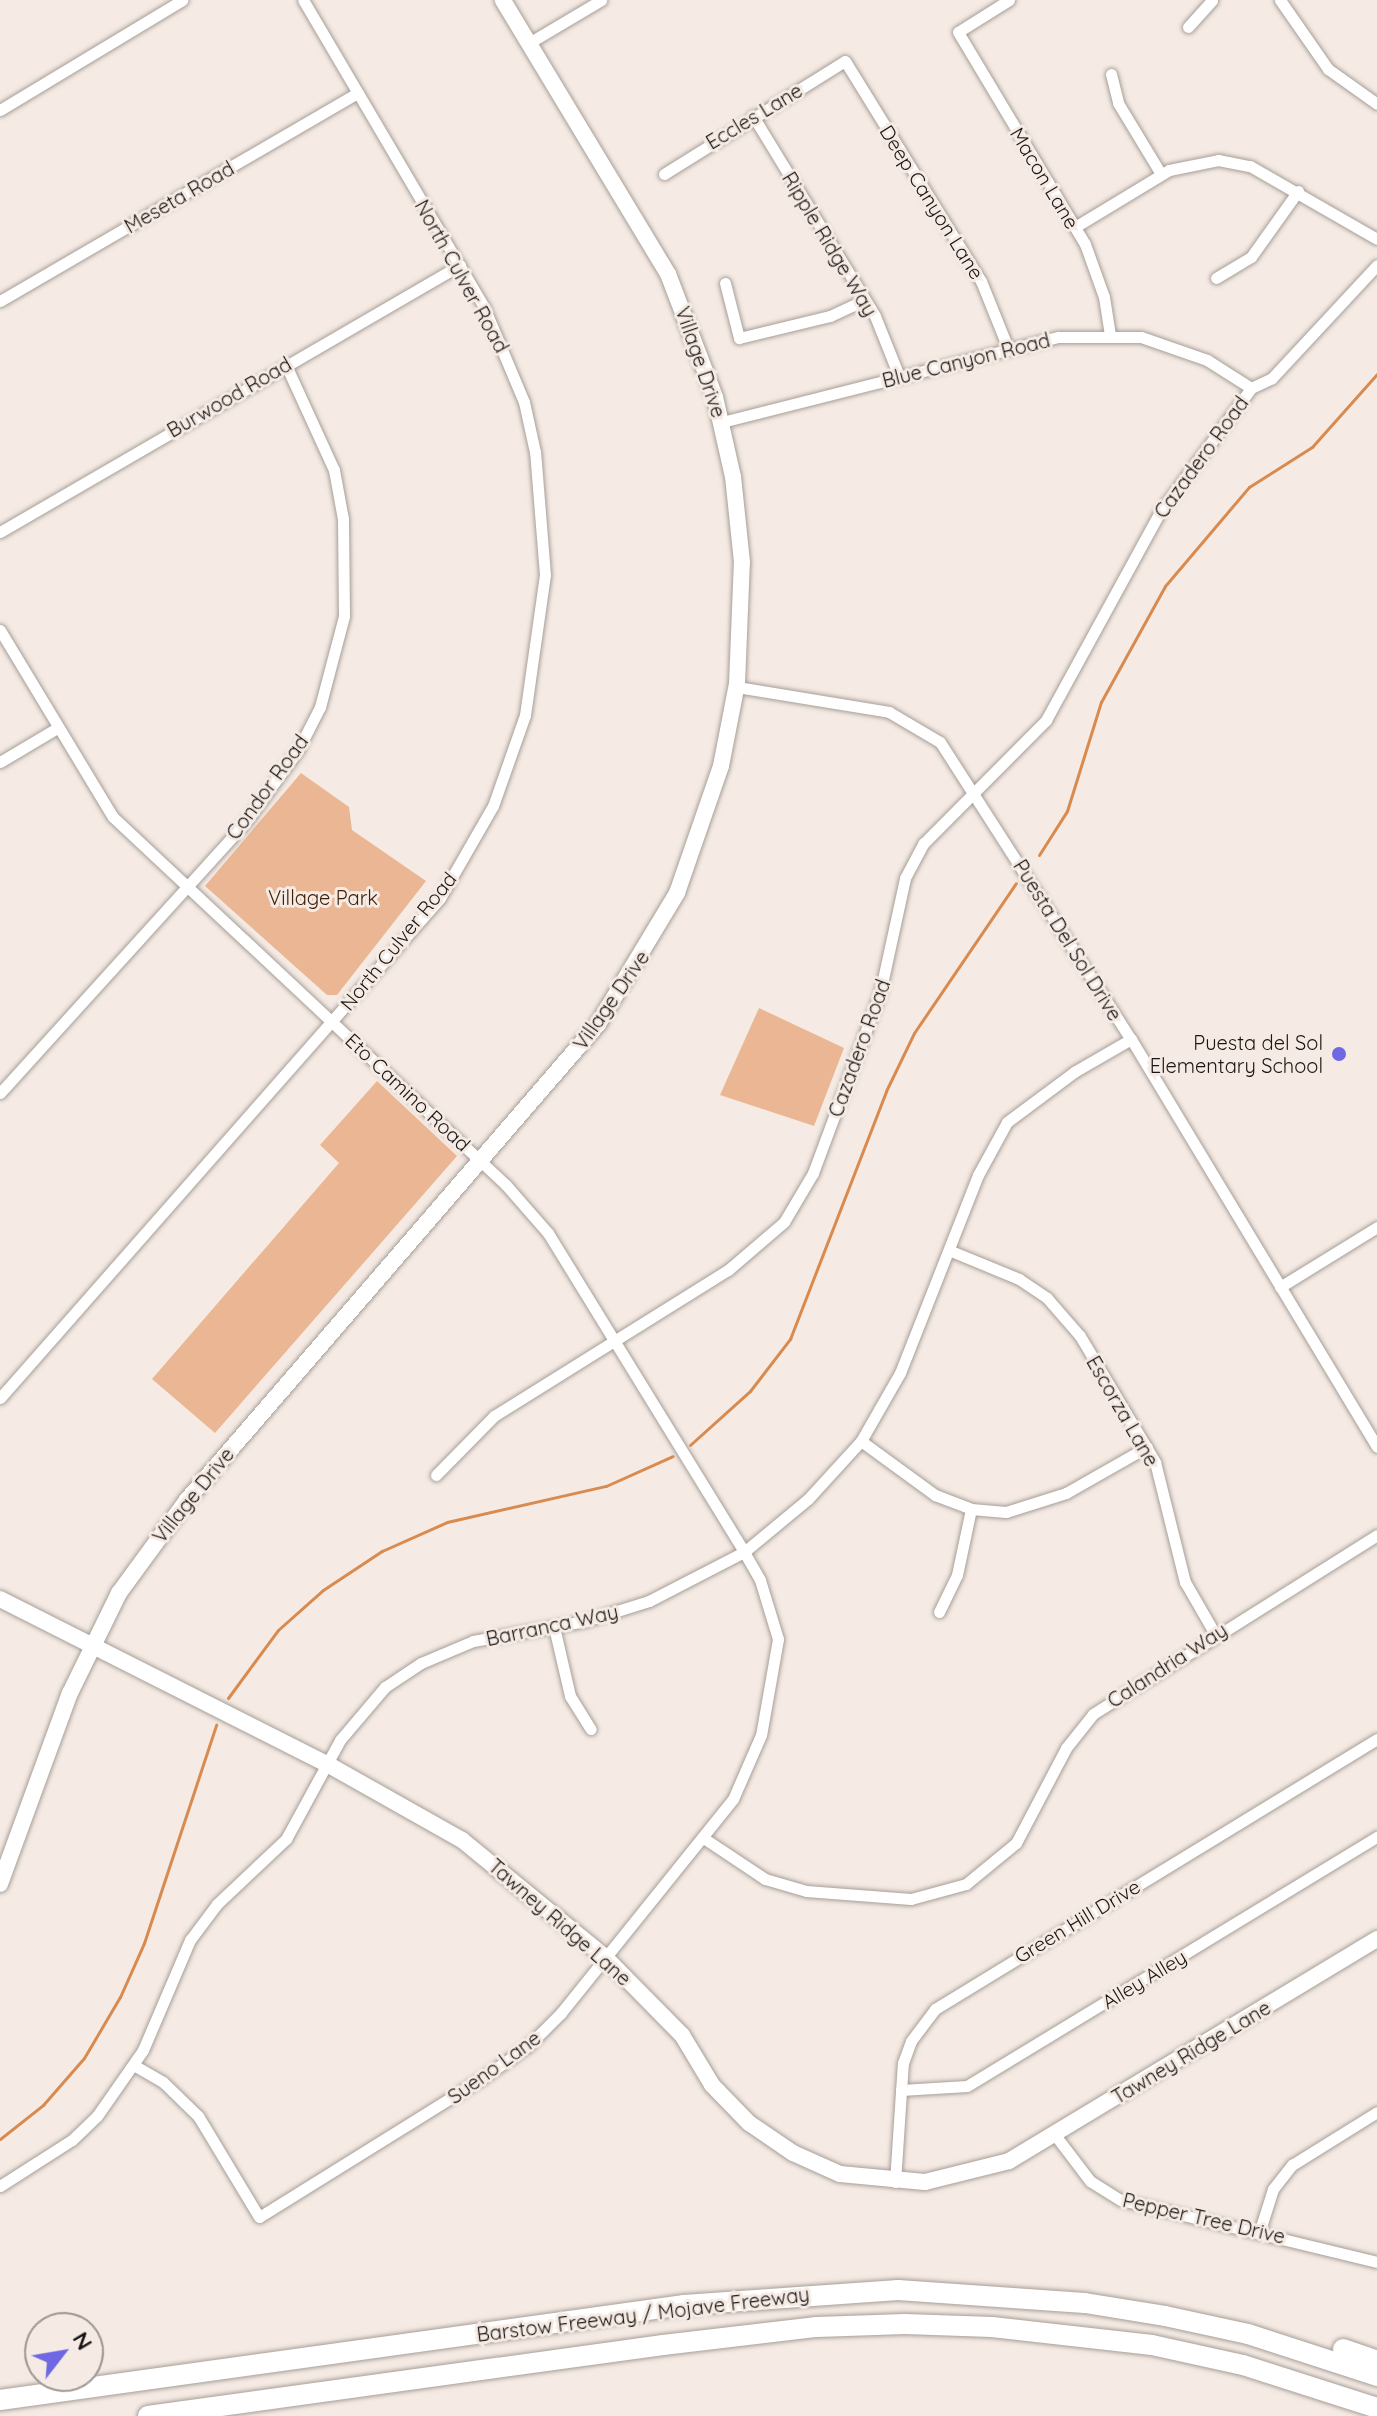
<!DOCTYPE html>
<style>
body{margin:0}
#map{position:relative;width:1377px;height:2416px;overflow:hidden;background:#f5ebe4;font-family:Quicksand,sans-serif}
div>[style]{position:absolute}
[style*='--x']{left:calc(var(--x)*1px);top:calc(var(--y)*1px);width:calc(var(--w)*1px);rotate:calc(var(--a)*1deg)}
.green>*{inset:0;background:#eab693}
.stream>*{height:3px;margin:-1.5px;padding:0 1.5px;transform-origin:1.5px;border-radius:1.5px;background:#d88a4f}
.roads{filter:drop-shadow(0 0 2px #a79e98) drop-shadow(0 0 2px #a79e98)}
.street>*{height:11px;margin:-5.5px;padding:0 5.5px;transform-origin:5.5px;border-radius:5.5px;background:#fff}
.secondary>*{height:16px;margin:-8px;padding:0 8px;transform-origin:8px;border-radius:8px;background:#fff}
.highway>*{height:20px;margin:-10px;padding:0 10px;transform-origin:10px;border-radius:10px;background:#fff}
.dots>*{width:22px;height:22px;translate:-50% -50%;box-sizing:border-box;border:4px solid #f5ebe4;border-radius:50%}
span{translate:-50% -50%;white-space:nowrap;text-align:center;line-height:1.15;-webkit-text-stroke:6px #f5ebe4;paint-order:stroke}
.street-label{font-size:20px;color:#1a1614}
.park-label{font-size:20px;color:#402107}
.poi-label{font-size:20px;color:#1a1614}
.right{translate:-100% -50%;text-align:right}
.north{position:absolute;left:24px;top:2312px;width:80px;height:80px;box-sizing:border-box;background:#f5ebe4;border:2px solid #9d9691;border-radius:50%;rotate:59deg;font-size:22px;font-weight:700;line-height:32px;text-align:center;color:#1a1614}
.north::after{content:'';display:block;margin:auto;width:28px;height:36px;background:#7068e2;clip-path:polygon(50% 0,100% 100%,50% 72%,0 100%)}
</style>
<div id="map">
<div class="green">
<i style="clip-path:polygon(301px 773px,349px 807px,352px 830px,426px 881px,337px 995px,327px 995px,205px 886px)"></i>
<i style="clip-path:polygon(759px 1008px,844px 1048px,814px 1126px,720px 1095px)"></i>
<i style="clip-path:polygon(377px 1081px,457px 1156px,215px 1433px,152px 1379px,339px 1163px,320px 1145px)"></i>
</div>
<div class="stream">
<i style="--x:1039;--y:855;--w:52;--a:-57.5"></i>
<i style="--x:1067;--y:811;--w:114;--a:-72.7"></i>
<i style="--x:1101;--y:702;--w:132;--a:-61.1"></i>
<i style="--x:1165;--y:586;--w:130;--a:-49.7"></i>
<i style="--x:1249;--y:487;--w:75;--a:-32.4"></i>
<i style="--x:1312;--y:447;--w:98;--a:-48.3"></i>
<i style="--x:690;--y:1445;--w:81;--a:-42"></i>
<i style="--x:750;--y:1391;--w:66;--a:-52.4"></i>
<i style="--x:790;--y:1339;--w:266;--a:-68.8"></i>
<i style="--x:886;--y:1091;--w:64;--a:-64.2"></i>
<i style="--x:914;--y:1033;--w:181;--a:-55.8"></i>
<i style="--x:228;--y:1698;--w:84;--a:-53.7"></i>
<i style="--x:278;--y:1630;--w:60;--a:-41.6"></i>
<i style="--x:323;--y:1590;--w:71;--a:-33.5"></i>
<i style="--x:382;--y:1551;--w:71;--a:-24"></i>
<i style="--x:447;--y:1522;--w:163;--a:-12.8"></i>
<i style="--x:606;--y:1486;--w:73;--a:-24.1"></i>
<i style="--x:0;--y:2139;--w:55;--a:-38.3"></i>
<i style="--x:43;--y:2105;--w:62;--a:-48.9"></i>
<i style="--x:84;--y:2058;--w:71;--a:-59.5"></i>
<i style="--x:120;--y:1997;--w:59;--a:-66"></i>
<i style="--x:144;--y:1943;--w:230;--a:-71.7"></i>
</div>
<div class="roads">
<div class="street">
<i style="--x:1009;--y:0;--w:60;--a:147.9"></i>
<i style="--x:958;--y:32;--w:247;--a:59.1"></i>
<i style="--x:1085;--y:244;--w:56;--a:70.3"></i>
<i style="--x:1104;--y:297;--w:38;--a:81"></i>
<i style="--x:1280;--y:0;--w:84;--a:55.2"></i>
<i style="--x:1328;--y:69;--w:60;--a:35.5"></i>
<i style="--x:1188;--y:27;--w:36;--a:-48"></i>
<i style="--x:529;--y:43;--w:84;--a:-30.8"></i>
<i style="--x:1111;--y:74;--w:30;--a:76"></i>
<i style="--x:1118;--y:103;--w:83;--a:58.8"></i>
<i style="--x:0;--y:110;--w:213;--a:-31.1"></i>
<i style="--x:753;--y:116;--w:234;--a:58.6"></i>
<i style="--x:875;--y:316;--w:65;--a:68.2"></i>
<i style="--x:664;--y:174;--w:213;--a:-32"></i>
<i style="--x:845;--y:61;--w:259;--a:58.3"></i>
<i style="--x:981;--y:281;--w:72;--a:68.1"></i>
<i style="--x:1075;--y:227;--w:110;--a:-31.2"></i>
<i style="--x:1169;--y:170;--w:50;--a:-11.5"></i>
<i style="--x:1218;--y:160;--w:33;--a:11"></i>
<i style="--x:1250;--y:166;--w:146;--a:29.9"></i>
<i style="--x:1216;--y:278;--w:41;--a:-31"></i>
<i style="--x:1251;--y:257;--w:81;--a:-54.5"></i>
<i style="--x:725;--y:283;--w:57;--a:75.7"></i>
<i style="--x:739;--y:338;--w:94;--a:-13.6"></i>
<i style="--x:830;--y:316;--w:38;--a:-25"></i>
<i style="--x:0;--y:301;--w:414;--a:-30.2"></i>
<i style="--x:722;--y:422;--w:347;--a:-14.2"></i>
<i style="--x:1058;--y:337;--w:83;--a:0"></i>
<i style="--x:1141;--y:337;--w:70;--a:19.2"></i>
<i style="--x:1207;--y:360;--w:52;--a:32.5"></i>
<i style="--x:0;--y:532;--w:532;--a:-30.13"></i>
<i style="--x:0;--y:630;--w:218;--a:58.9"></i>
<i style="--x:113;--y:817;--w:538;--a:43.12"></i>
<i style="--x:506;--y:1185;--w:64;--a:48.8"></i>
<i style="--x:548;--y:1233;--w:374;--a:58.4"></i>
<i style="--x:744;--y:1552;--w:32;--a:60"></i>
<i style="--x:760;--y:1580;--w:62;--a:73"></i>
<i style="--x:778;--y:1639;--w:97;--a:100"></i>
<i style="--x:761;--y:1735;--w:70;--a:113.6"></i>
<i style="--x:733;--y:1799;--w:275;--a:128.8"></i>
<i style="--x:561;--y:2013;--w:47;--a:135"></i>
<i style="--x:528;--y:2046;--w:57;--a:144.9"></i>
<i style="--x:481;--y:2079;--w:261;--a:148.1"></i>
<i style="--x:259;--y:2217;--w:118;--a:-121.1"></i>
<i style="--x:198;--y:2116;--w:49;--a:-135.8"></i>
<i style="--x:163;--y:2082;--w:34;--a:-150"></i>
<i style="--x:737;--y:687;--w:154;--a:9.3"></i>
<i style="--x:889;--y:712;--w:59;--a:30.5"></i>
<i style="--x:940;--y:742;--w:353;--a:57.3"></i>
<i style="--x:1131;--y:1039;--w:476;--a:58.9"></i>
<i style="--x:0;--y:762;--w:66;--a:-30.8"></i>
<i style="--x:0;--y:1093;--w:365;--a:-47.8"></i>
<i style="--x:245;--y:823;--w:90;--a:-54"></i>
<i style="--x:298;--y:750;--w:48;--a:-62.9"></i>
<i style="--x:320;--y:707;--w:94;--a:-75.2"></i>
<i style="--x:344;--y:616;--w:97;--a:-90.6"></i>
<i style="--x:343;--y:519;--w:50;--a:-100.4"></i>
<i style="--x:334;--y:470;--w:115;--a:-114.6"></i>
<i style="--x:951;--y:1251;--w:74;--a:22.4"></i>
<i style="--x:1019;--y:1279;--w:34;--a:34"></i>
<i style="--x:1047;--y:1298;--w:50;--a:49"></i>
<i style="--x:1080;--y:1336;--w:147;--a:59.2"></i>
<i style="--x:1155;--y:1462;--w:124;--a:76"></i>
<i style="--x:1185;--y:1582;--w:60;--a:60"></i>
<i style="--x:1280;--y:1287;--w:114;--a:-31.7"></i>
<i style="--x:0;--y:1398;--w:666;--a:-48.65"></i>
<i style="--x:440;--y:898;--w:106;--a:-60.1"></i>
<i style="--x:493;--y:806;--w:96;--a:-70.6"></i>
<i style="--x:525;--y:715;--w:141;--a:-81.9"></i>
<i style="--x:545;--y:575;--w:123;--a:-94.6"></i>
<i style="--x:535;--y:452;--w:51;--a:-102.4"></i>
<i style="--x:524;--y:402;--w:103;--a:-112.8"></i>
<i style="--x:484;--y:307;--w:356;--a:-120.5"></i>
<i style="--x:861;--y:1441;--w:92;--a:36.1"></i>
<i style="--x:935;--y:1495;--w:39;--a:21"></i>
<i style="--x:971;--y:1509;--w:35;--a:5"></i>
<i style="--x:1006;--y:1512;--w:63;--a:-17.6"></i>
<i style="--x:1066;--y:1493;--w:93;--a:-29.6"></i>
<i style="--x:436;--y:1475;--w:83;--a:-45.5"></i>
<i style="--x:494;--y:1416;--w:276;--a:-32"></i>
<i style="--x:728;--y:1270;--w:74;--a:-40.6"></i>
<i style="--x:784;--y:1222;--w:57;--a:-59.4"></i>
<i style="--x:813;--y:1173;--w:192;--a:-69.6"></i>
<i style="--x:880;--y:993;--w:118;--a:-77.7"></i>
<i style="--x:905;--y:878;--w:40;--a:-62"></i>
<i style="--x:924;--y:843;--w:173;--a:-45.2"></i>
<i style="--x:1046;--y:720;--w:237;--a:-61.3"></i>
<i style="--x:1160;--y:512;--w:154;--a:-53.7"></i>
<i style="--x:1251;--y:388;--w:23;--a:-25"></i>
<i style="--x:1272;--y:378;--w:154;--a:-47.1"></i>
<i style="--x:939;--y:1612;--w:41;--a:-64.1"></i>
<i style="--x:957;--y:1575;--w:67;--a:-78"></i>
<i style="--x:554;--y:1627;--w:71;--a:76.9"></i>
<i style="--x:570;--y:1696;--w:39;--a:58"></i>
<i style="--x:705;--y:1839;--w:72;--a:33.7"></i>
<i style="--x:765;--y:1879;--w:43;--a:16.3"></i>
<i style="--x:806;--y:1891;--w:105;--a:4.4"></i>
<i style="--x:911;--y:1899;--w:57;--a:-15.3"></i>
<i style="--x:966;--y:1884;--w:65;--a:-39.4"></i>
<i style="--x:1016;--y:1843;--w:107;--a:-62.2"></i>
<i style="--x:1066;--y:1748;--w:43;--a:-51.5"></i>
<i style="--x:1093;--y:1714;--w:336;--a:-32.2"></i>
<i style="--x:901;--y:2090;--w:66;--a:-3.5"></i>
<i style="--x:967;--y:2086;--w:480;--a:-31.3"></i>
<i style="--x:1055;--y:2135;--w:58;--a:52.7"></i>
<i style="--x:1090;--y:2181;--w:36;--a:32"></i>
<i style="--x:1121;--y:2200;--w:263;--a:13.6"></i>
<i style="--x:895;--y:2182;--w:119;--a:-86.2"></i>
<i style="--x:903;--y:2063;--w:23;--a:-70"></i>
<i style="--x:911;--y:2041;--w:40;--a:-53"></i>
<i style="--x:935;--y:2009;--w:518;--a:-31.42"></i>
<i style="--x:0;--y:2186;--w:85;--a:-32.6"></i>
<i style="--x:72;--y:2140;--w:35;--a:-44"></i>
<i style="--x:97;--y:2116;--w:80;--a:-55.1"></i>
<i style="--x:143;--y:2050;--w:120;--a:-66.9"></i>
<i style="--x:190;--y:1940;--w:45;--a:-53.1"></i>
<i style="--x:217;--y:1904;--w:95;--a:-43.3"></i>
<i style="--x:286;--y:1839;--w:113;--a:-61.4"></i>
<i style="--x:340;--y:1740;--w:70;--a:-49.7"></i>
<i style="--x:385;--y:1687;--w:43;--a:-33.7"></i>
<i style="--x:421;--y:1663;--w:56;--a:-22.9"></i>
<i style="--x:473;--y:1641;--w:114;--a:-10.1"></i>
<i style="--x:585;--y:1621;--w:67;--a:-17.4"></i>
<i style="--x:649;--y:1601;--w:107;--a:-27.3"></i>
<i style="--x:744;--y:1552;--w:83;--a:-39.6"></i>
<i style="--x:808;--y:1499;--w:79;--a:-47.6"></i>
<i style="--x:861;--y:1441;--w:78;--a:-60.2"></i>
<i style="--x:900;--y:1373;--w:213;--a:-68.5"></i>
<i style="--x:978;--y:1175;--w:60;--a:-61.3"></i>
<i style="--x:1007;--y:1122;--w:84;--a:-36.7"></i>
<i style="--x:1074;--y:1072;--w:66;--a:-30.1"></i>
<i style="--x:1260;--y:2230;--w:43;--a:-72.4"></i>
<i style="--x:1273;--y:2189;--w:31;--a:-52"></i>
<i style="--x:1292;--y:2165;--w:100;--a:-31.9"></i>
</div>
<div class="secondary">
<i style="--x:0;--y:1599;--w:366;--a:26.8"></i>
<i style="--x:327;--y:1764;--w:155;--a:29.4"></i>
<i style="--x:462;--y:1840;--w:185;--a:39.3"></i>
<i style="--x:605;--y:1957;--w:110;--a:45.4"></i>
<i style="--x:682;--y:2035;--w:58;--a:59"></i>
<i style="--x:712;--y:2085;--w:53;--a:45.8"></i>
<i style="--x:749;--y:2123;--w:53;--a:34.3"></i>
<i style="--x:793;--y:2153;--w:51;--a:24.1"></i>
<i style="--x:840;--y:2174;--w:85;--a:5.4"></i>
<i style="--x:925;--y:2182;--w:87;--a:-14"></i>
<i style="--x:1009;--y:2161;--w:430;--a:-31.1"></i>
<i style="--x:0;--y:1884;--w:203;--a:-69.9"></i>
<i style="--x:70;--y:1693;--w:111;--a:-63.9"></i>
<i style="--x:119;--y:1593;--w:115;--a:-53.8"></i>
<i style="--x:187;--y:1500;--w:629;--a:-49.19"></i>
<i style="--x:598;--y:1024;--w:153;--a:-58.9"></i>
<i style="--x:677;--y:893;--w:134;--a:-70.9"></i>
<i style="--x:721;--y:766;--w:84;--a:-79"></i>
<i style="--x:737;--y:684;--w:122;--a:-87.7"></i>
<i style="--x:742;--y:562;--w:85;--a:-96"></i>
<i style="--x:733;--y:477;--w:82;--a:-102.7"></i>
<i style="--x:715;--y:397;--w:132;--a:-110.9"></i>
<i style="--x:668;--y:274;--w:320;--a:-121.1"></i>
</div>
<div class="highway">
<i style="--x:1343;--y:2349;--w:36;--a:19"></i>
<i style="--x:0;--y:2400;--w:691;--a:-7.91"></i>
<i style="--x:684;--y:2305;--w:215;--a:-4"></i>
<i style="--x:898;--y:2290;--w:187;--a:4"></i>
<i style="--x:1085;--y:2303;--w:81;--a:9.2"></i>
<i style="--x:1165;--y:2316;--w:85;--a:12.2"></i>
<i style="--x:1248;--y:2334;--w:136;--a:18"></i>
<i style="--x:148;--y:2416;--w:520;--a:-7.85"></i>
<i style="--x:663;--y:2345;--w:155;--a:-6.7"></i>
<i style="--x:817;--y:2327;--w:88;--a:-2"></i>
<i style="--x:905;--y:2324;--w:87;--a:2"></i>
<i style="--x:992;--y:2327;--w:161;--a:6.4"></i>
<i style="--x:1152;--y:2345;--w:93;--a:12.4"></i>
<i style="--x:1243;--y:2365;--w:141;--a:17.8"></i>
</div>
</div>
<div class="dots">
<i style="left:1339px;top:1054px;background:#7068e2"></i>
</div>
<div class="street-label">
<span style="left:754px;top:116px;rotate:-31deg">Eccles Lane</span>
<span style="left:1045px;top:178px;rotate:59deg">Macon Lane</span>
<span style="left:179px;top:197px;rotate:-30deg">Meseta Road</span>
<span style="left:932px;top:202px;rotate:58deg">Deep Canyon Lane</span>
<span style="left:830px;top:244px;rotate:59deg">Ripple Ridge Way</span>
<span style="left:462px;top:276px;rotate:61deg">North Culver Road</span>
<span style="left:966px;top:360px;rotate:-14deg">Blue Canyon Road</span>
<span style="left:701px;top:362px;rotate:71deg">Village Drive</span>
<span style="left:229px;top:397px;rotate:-30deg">Burwood Road</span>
<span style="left:1201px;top:457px;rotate:-54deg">Cazadero Road</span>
<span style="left:267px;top:787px;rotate:-54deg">Condor Road</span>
<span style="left:1068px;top:940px;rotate:58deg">Puesta Del Sol Drive</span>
<span style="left:398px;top:941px;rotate:-51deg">North Culver Road</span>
<span style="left:611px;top:1000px;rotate:-55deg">Village Drive</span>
<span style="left:859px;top:1048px;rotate:-70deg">Cazadero Road</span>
<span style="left:408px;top:1092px;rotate:43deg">Eto Camino Road</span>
<span style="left:1123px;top:1411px;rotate:60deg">Escorza Lane</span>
<span style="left:193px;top:1495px;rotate:-51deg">Village Drive</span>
<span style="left:552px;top:1625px;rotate:-12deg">Barranca Way</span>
<span style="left:1167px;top:1665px;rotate:-33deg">Calandria Way</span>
<span style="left:1077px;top:1921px;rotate:-31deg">Green Hill Drive</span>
<span style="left:560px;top:1922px;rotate:41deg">Tawney Ridge Lane</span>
<span style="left:1144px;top:1979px;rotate:-31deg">Alley Alley</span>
<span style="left:1191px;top:2052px;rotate:-31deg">Tawney Ridge Lane</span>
<span style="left:494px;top:2067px;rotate:-36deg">Sueno Lane</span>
<span style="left:1204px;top:2218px;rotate:13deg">Pepper Tree Drive</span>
<span style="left:643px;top:2314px;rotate:-7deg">Barstow Freeway / Mojave Freeway</span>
</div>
<div class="park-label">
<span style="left:323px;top:897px">Village Park</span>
</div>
<div class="poi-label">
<span class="right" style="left:1323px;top:1054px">Puesta del Sol<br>Elementary School</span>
</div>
<div class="north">N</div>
</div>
